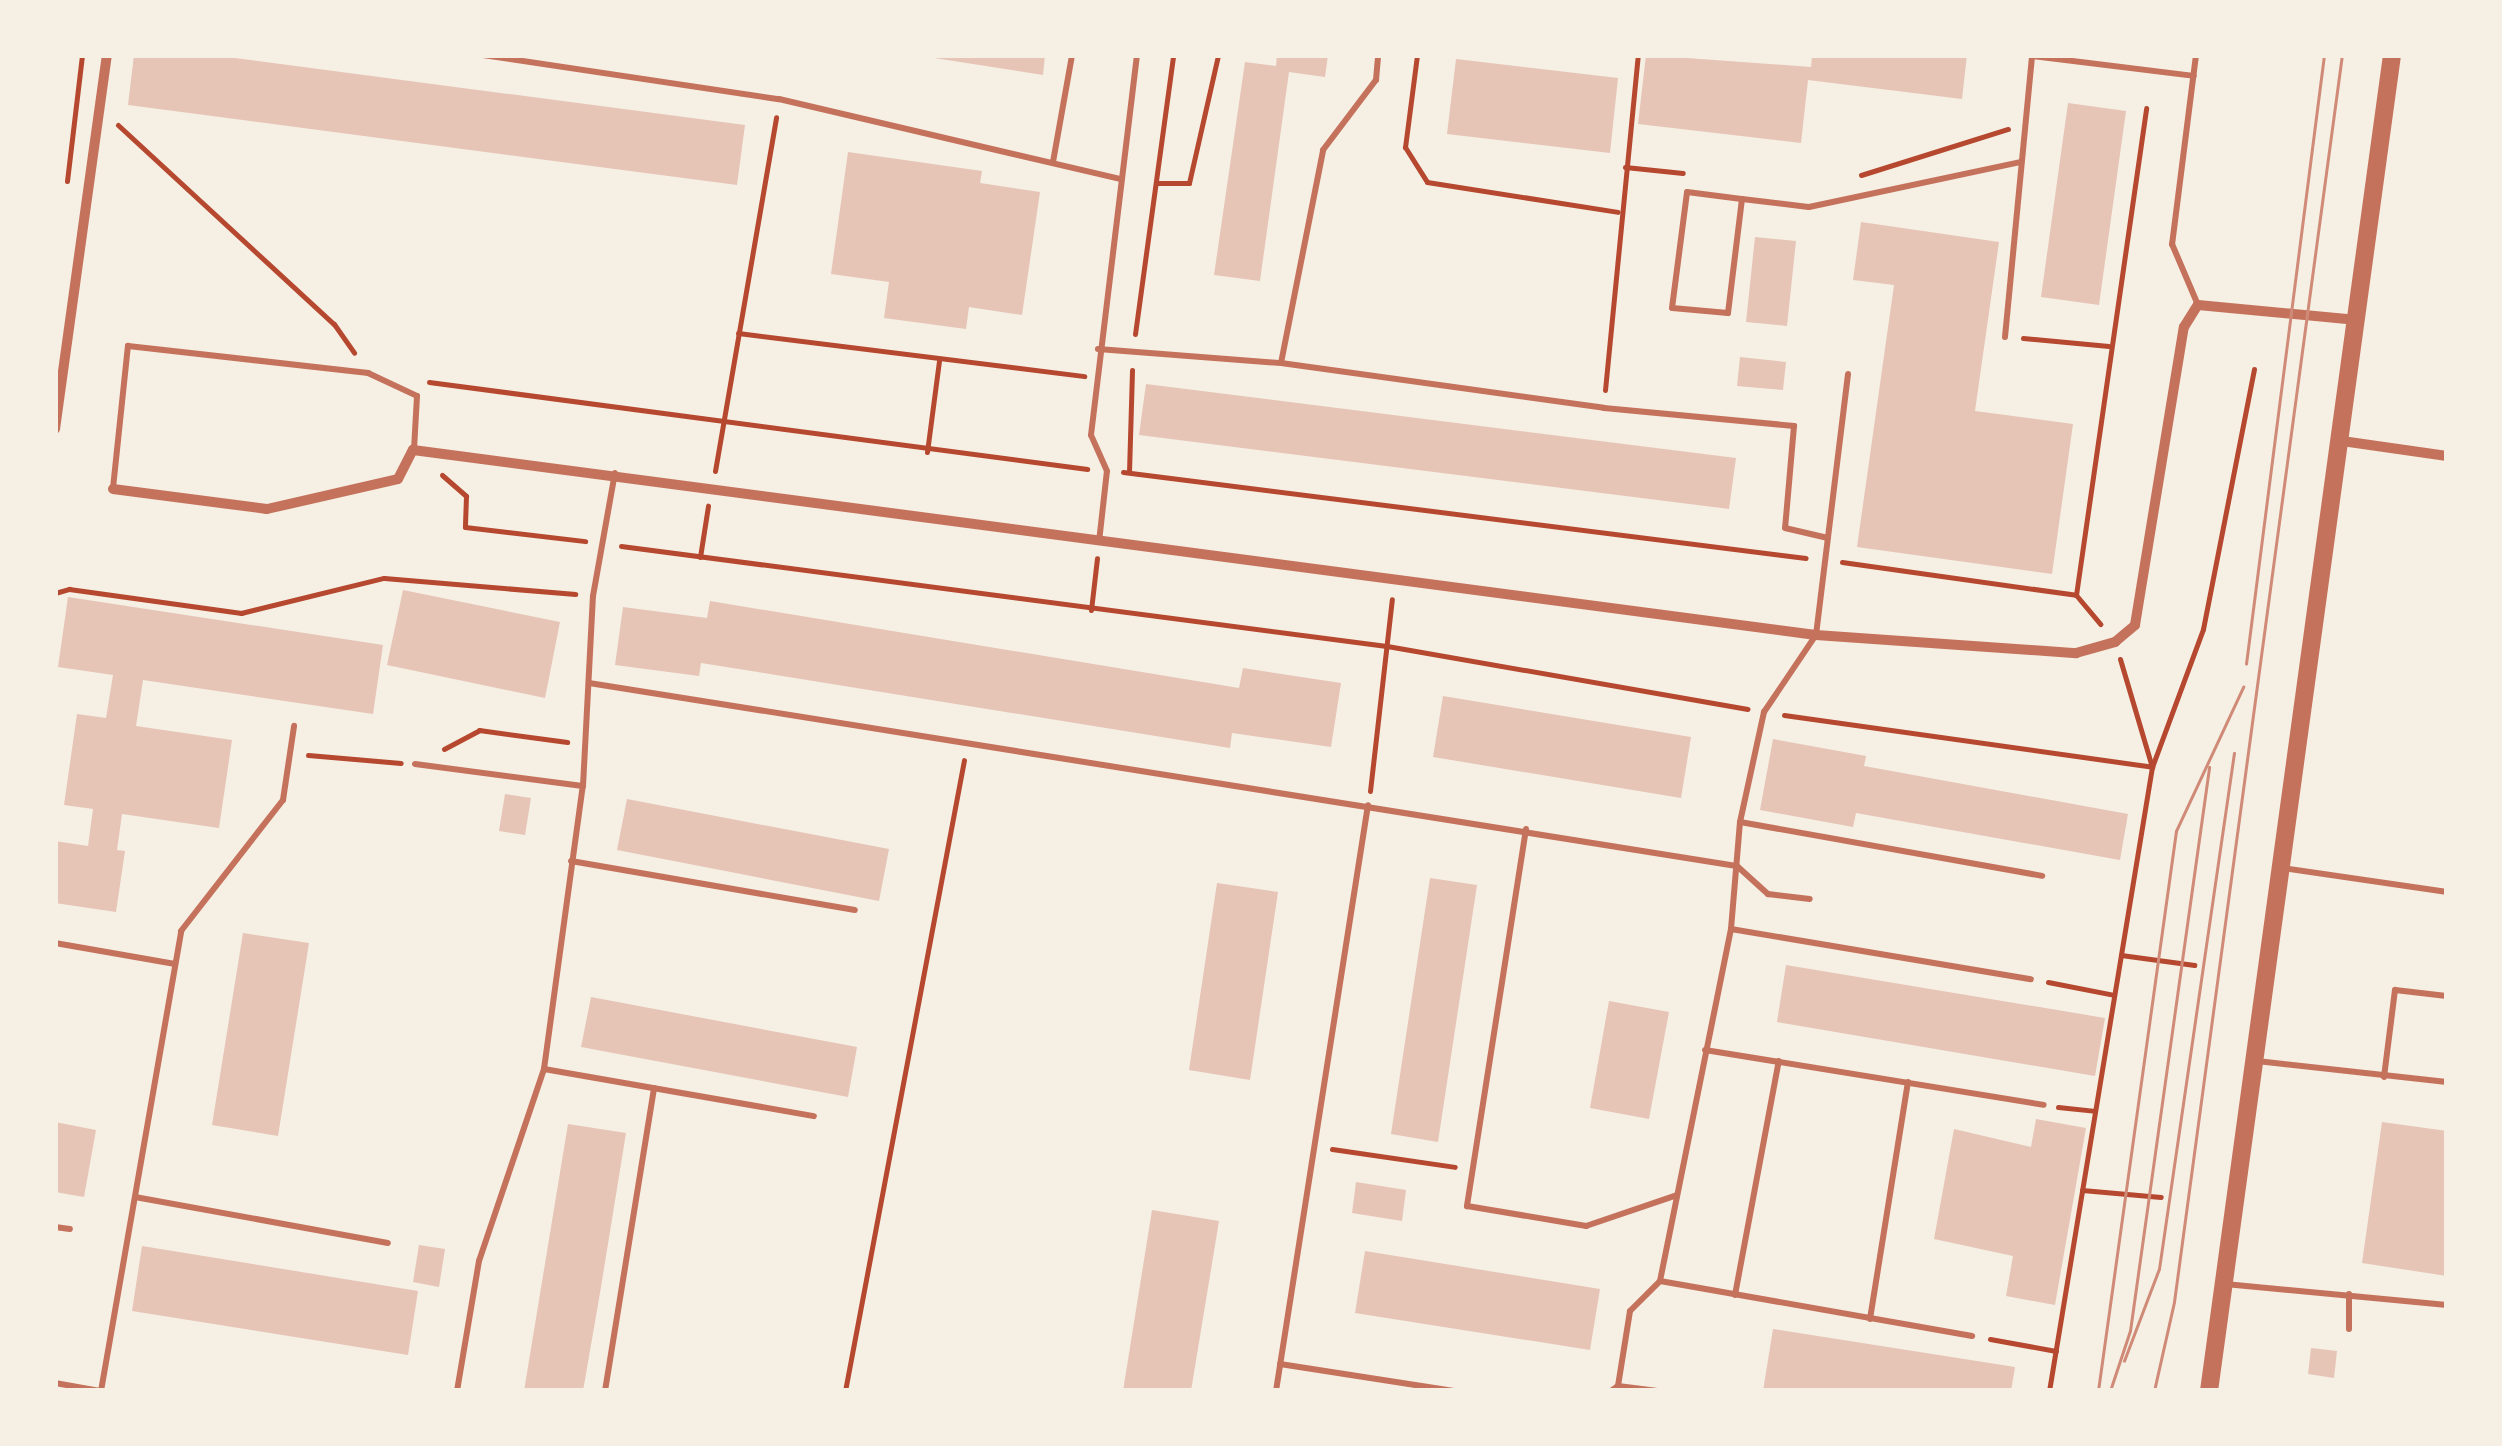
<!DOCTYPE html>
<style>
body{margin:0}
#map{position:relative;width:2502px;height:1446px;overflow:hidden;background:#f6efe4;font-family:"Work Sans",sans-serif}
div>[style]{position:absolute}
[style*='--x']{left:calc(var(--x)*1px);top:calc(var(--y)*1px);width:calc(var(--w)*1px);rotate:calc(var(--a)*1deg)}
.building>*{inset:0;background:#e6c5b7}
.path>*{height:5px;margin:-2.5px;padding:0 2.5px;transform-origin:2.5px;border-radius:2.5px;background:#b5482f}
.service>*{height:6px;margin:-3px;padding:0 3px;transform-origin:3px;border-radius:3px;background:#c5725c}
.minor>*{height:10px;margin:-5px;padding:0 5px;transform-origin:5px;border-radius:5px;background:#c5725c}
.tertiary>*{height:18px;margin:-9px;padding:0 9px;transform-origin:9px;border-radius:9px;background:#c5725c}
.tram>*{height:2.5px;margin:-1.25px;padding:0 1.25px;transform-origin:1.25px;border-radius:1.25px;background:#cf8b77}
span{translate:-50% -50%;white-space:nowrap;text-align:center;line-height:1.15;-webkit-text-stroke:10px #f6efe4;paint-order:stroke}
.frame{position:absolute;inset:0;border:58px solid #f6efe4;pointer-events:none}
</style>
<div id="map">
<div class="building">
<i style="clip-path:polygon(134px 55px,212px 55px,745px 125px,737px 185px,128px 105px)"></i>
<i style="clip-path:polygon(915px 55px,1045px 55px,1043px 75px)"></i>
<i style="clip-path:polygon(1277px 55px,1328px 55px,1325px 77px,1289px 72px,1260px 281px,1214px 275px,1245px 62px,1276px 66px)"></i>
<i style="clip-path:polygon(1646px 55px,1811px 67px,1812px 55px,1967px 55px,1962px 99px,1808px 80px,1801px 143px,1638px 124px)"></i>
<i style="clip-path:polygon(1456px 59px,1618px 78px,1610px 153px,1447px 134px)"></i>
<i style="clip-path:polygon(2068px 103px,2126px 111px,2099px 305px,2041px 297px)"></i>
<i style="clip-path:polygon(848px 152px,982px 171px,980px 183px,1040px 192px,1022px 315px,969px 307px,966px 329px,884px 318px,889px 282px,831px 274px)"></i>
<i style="clip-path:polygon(1861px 222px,1999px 242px,1975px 411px,2073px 424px,2052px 574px,1857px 547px,1894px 285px,1853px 280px)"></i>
<i style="clip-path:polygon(1755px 237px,1796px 241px,1787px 326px,1746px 322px)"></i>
<i style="clip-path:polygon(1740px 357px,1786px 362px,1783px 390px,1737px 386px)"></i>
<i style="clip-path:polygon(1146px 384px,1736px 458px,1729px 509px,1139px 435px)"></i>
<i style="clip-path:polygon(403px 590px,560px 622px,545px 698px,387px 665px)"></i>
<i style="clip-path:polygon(68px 597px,383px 645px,373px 714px,143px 680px,136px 726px,232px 740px,219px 828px,122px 814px,117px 850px,125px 851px,116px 912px,55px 903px,55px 841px,88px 846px,93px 809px,64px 805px,77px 714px,106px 718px,113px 675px,58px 667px)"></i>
<i style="clip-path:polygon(710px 601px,1239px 688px,1243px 668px,1341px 683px,1331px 747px,1232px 733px,1230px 748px,701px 663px,699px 676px,615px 665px,623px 607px,707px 618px)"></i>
<i style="clip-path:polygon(1443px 696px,1691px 737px,1681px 798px,1433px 757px)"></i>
<i style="clip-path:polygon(1773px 739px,1866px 756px,1864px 766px,2128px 814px,2120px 860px,1856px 813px,1853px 827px,1760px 810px)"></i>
<i style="clip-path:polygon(505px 794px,531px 798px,525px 835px,499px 831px)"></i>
<i style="clip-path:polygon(627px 799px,889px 849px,879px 901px,617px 850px)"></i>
<i style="clip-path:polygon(1430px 878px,1477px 885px,1438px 1142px,1391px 1134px)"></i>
<i style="clip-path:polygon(1217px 883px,1278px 892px,1250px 1080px,1189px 1070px)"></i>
<i style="clip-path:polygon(243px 933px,309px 943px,278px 1136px,212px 1125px)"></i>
<i style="clip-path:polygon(1786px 965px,2105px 1018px,2095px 1076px,1777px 1022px)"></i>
<i style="clip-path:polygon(591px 997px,857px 1047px,848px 1097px,581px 1047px)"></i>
<i style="clip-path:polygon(1609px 1001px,1669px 1012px,1649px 1119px,1590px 1108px)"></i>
<i style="clip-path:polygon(2036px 1119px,2086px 1128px,2055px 1305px,2006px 1296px,2013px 1256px,1934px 1239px,1954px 1129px,2031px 1147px)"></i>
<i style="clip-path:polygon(55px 1122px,96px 1130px,84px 1197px,55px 1192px)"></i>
<i style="clip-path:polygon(2382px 1122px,2447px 1131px,2447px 1276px,2362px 1263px)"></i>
<i style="clip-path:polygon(568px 1124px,626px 1133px,600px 1293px,583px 1391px,524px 1391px)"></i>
<i style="clip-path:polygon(1356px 1182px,1406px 1190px,1402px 1221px,1352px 1213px)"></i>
<i style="clip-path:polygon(1152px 1210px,1219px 1221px,1191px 1391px,1123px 1391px)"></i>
<i style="clip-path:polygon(419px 1245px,445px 1249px,439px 1287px,413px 1282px)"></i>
<i style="clip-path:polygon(142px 1246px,418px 1291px,408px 1355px,132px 1311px)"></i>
<i style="clip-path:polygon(1365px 1251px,1600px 1289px,1590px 1350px,1355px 1313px)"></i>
<i style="clip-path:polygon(1773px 1329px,2015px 1367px,2011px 1391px,1763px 1391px)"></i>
<i style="clip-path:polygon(2311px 1348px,2337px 1351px,2334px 1378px,2308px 1374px)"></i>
</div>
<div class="path">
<i style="--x:1417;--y:55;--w:93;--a:97.4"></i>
<i style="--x:1405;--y:147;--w:41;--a:57.8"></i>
<i style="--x:1427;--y:182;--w:193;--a:8.9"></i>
<i style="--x:118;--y:125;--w:294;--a:42.7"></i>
<i style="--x:334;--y:324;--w:35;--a:55"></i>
<i style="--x:1625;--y:167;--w:58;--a:5.9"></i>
<i style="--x:1861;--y:175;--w:154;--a:-17.4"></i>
<i style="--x:67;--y:181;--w:127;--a:-83.2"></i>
<i style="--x:1156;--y:183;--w:33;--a:0"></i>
<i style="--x:1189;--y:183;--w:131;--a:-77.2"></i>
<i style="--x:738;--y:333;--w:349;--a:7.1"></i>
<i style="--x:1135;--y:334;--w:282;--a:-82.2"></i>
<i style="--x:2023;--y:338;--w:86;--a:5.3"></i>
<i style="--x:429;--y:382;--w:664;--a:7.53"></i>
<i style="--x:1605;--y:390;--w:337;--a:-84.4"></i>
<i style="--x:927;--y:452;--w:92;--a:-82.5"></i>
<i style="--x:715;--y:471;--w:359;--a:-80.2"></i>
<i style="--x:1123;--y:472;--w:688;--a:7.18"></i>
<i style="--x:1129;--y:472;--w:102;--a:-88.3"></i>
<i style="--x:442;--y:475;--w:32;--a:41"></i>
<i style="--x:466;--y:496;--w:31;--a:92"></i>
<i style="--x:465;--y:527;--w:121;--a:6.7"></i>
<i style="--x:621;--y:546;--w:772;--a:7.44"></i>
<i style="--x:1387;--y:646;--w:366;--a:9.9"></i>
<i style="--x:700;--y:557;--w:52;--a:-81.1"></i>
<i style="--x:1842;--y:562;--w:236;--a:8"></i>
<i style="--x:2076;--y:595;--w:38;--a:50"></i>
<i style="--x:55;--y:593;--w:15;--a:-16"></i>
<i style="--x:69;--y:589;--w:174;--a:7.9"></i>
<i style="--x:241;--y:613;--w:147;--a:-13.8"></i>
<i style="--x:384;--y:578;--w:192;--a:4.8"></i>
<i style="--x:2076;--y:595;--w:492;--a:-81.8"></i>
<i style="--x:1091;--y:610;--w:52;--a:-83.4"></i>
<i style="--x:2120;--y:659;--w:113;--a:73.5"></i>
<i style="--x:1784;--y:715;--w:372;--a:8"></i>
<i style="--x:444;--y:749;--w:40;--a:-28"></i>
<i style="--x:479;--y:730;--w:89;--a:7.8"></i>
<i style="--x:308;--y:755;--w:93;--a:4.9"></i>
<i style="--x:1370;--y:791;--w:193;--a:-83.5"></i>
<i style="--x:2121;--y:955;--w:74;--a:7.8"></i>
<i style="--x:2048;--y:982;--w:67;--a:11.1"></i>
<i style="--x:2058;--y:1107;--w:37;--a:6"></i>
<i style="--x:1332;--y:1149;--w:124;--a:8.3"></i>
<i style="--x:2082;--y:1190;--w:79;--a:5.1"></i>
<i style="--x:1990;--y:1339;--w:67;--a:10.3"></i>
<i style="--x:845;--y:1391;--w:642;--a:-79.32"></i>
<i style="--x:2049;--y:1391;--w:632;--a:-80.63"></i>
<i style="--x:2152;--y:767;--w:147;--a:-69.7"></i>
<i style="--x:2203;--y:629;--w:265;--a:-78.9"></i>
</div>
<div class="service">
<i style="--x:483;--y:55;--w:299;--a:8.5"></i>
<i style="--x:779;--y:99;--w:349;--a:13.2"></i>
<i style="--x:2196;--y:55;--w:191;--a:97.2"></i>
<i style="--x:2172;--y:244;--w:66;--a:66.9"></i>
<i style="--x:2032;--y:56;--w:163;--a:7"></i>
<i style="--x:1053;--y:162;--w:109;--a:-79.9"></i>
<i style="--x:1742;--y:199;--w:115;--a:97"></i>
<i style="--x:1728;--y:313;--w:56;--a:-174.9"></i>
<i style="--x:1672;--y:308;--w:117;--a:-82.6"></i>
<i style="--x:1687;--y:192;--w:55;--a:7.3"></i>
<i style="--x:1742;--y:199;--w:67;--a:6.8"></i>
<i style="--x:1809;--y:207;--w:217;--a:-12"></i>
<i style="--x:2005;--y:337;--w:283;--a:-84.5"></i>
<i style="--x:1098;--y:349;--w:184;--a:4.4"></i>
<i style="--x:1281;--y:363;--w:326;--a:7.9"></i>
<i style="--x:1604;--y:408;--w:191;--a:5.4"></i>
<i style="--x:1794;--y:426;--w:102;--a:95"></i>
<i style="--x:1785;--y:528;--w:44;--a:13.1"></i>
<i style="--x:1281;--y:363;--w:217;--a:-78.8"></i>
<i style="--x:1323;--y:150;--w:88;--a:-52.9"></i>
<i style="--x:1376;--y:80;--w:25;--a:-85"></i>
<i style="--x:113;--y:488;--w:143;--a:-84"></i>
<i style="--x:128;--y:346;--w:242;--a:6.4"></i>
<i style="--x:368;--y:373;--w:54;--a:25.1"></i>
<i style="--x:417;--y:396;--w:53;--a:93.2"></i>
<i style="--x:1099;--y:542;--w:71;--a:-83.6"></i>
<i style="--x:1107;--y:471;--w:39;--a:-114"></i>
<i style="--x:1091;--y:435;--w:383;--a:-83.1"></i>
<i style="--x:589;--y:683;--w:1162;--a:9.06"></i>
<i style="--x:1737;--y:866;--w:42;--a:42.1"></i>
<i style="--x:1768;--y:894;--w:42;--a:6.8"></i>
<i style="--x:415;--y:764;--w:169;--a:7.5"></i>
<i style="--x:1740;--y:822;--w:307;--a:10.1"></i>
<i style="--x:1526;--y:829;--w:382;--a:98.9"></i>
<i style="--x:1467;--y:1206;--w:121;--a:9.5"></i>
<i style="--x:1586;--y:1226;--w:96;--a:-18.8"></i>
<i style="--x:571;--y:861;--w:288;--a:9.8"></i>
<i style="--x:2283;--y:868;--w:166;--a:8.3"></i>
<i style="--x:1731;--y:929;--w:304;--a:9.5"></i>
<i style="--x:55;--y:943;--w:122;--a:9.9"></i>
<i style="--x:1705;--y:1050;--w:343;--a:9.2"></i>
<i style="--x:2257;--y:1061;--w:191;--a:6.3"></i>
<i style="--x:544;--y:1069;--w:274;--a:9.9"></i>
<i style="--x:2384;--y:1077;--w:88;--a:-82.8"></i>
<i style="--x:2395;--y:990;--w:52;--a:6.6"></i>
<i style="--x:135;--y:1197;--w:257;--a:10.3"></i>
<i style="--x:55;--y:1227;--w:15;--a:8"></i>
<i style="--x:1660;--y:1281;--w:317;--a:10"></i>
<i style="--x:2225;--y:1284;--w:223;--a:5.4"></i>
<i style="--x:1735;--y:1295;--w:238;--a:-79.4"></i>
<i style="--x:1870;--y:1319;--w:240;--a:-80.9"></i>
<i style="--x:2349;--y:1329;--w:35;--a:-90"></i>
<i style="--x:1280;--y:1364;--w:176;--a:8.8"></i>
<i style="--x:55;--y:1383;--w:47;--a:9.9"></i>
<i style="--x:101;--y:1391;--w:467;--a:-80.1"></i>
<i style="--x:181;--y:931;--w:166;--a:-52.1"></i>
<i style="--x:283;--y:800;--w:75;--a:-81.5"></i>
<i style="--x:1618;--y:1386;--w:38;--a:7"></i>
<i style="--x:457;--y:1391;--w:132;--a:-80.4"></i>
<i style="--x:479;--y:1261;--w:203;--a:-71.3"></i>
<i style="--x:544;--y:1069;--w:286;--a:-82.2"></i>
<i style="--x:583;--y:786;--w:190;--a:-87"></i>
<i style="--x:593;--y:596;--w:125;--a:-79.9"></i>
<i style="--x:605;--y:1391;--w:307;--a:-80.8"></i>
<i style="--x:1276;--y:1391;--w:593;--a:-81.08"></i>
<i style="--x:1611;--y:1391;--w:9;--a:-36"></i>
<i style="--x:1618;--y:1386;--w:76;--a:-80.9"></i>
<i style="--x:1630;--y:1311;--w:42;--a:-45"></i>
<i style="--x:1660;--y:1281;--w:359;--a:-78.6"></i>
<i style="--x:1731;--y:929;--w:107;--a:-85.2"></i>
<i style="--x:1740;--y:822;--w:113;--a:-77.7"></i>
<i style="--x:1764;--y:712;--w:93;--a:-56"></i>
<i style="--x:1816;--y:635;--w:263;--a:-83"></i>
</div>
<div class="minor">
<i style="--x:55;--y:429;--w:378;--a:-82.1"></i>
<i style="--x:2342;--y:441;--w:106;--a:8.1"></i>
<i style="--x:113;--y:489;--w:155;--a:7.4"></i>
<i style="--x:267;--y:509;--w:134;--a:-12.9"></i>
<i style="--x:398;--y:479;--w:33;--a:-63"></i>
<i style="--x:413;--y:450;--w:1415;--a:7.51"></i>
<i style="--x:1816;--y:635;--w:261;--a:4"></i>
<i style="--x:2076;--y:653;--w:41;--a:-15.8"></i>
<i style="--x:2115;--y:642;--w:26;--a:-40"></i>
<i style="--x:2135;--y:625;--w:302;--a:-80.7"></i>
<i style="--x:2184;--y:327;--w:26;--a:-58"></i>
<i style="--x:2198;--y:305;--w:160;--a:5.4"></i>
</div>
<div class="tertiary">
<i style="--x:2209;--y:1391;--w:1348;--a:-82.2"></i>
</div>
<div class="tram">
<i style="--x:2246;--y:664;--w:614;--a:-82.7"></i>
<i style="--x:2124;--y:1361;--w:98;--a:-69.2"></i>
<i style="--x:2159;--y:1269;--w:521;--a:-81.73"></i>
<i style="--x:2098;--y:1391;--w:565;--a:-82.07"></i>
<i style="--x:2176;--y:831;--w:159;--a:-65"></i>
<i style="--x:2110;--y:1391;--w:63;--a:-71.6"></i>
<i style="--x:2130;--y:1331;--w:569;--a:-82.01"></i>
<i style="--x:2154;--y:1391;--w:91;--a:-77.3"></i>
<i style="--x:2174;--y:1302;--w:1258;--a:-82.33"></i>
</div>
<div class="frame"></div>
</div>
